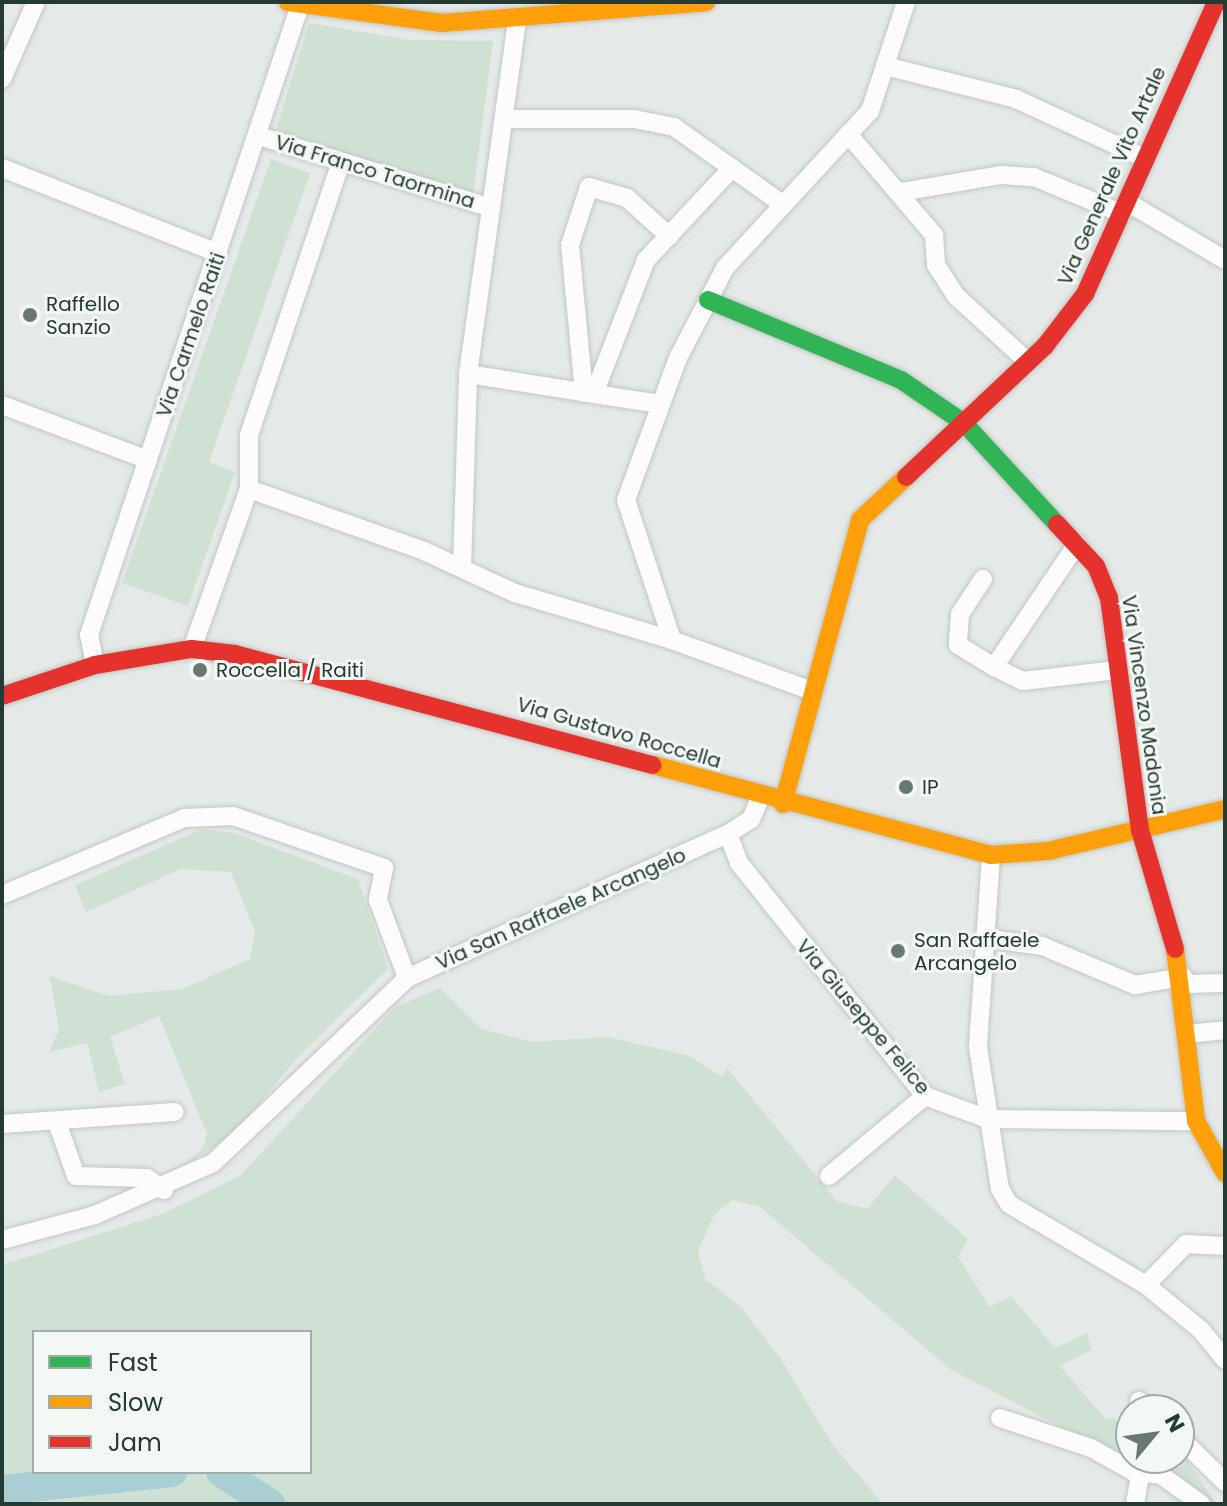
<!DOCTYPE html>
<style>
body{margin:0}
#map{position:relative;width:1227px;height:1506px;overflow:hidden;background:#e5e9e7;font-family:Poppins,sans-serif}
div>[style]{position:absolute}
[style*='--x']{left:calc(var(--x)*1px);top:calc(var(--y)*1px);width:calc(var(--w)*1px);rotate:calc(var(--a)*1deg)}
.green>*{inset:0;background:#cfe1d4}
.river>*{height:30px;margin:-15px;padding:0 15px;transform-origin:15px;border-radius:15px;background:#a9cfd4}
.roads{filter:drop-shadow(0 0 2px #c2c6c4) drop-shadow(0 0 2px #c2c6c4)}
.street>*{height:18px;margin:-9px;padding:0 9px;transform-origin:9px;border-radius:9px;background:#fbfcfb}
.fast>*{height:18px;margin:-9px;padding:0 9px;transform-origin:9px;border-radius:9px;background:#30b455}
.slow>*{height:18px;margin:-9px;padding:0 9px;transform-origin:9px;border-radius:9px;background:#ff9f0a}
.jam>*{height:18px;margin:-9px;padding:0 9px;transform-origin:9px;border-radius:9px;background:#e5322d}
.dots>*{width:22px;height:22px;translate:-50% -50%;box-sizing:border-box;border:4px solid #f3f8f5;border-radius:50%}
span{translate:-50% -50%;white-space:nowrap;text-align:center;line-height:1.15;-webkit-text-stroke:6px #f3f8f5;paint-order:stroke}
.street-label{font-size:20px;color:#243b34}
.poi-label{font-size:20px;color:#243b34}
.left{translate:0 -50%;text-align:left}
.frame{position:absolute;inset:0;border:4px solid #243b34;pointer-events:none}
.legend{position:absolute;left:32px;top:1330px;width:280px;height:144px;box-sizing:border-box;background:#f3f8f5;border:2px solid #a0aca8;margin:0;padding:10px 14px;list-style:none;font-size:24px;color:#243b34}
.legend li{display:flex;align-items:center;gap:16px;height:40px}
.legend b{width:40px;border:2px solid #a0aca8}
.north{position:absolute;left:1115px;top:1394px;width:80px;height:80px;box-sizing:border-box;background:#f3f8f5;border:2px solid #a0aca8;border-radius:50%;rotate:61deg;font-size:22px;font-weight:700;line-height:32px;text-align:center;color:#243b34}
.north::after{content:'';display:block;margin:auto;width:28px;height:36px;background:#687873;clip-path:polygon(50% 0,100% 100%,50% 72%,0 100%)}
</style>
<div id="map">
<div class="green">
<i style="clip-path:polygon(309px 23px,408px 40px,493px 41px,473px 195px,276px 130px)"></i>
<i style="clip-path:polygon(271px 159px,310px 173px,209px 462px,235px 472px,188px 606px,122px 583px)"></i>
<i style="clip-path:polygon(202px 829px,234px 833px,358px 879px,388px 969px,299px 1056px,232px 1136px,182px 1166px,203px 1148px,207px 1134px,159px 1016px,110px 1037px,125px 1084px,99px 1092px,87px 1043px,49px 1052px,59px 1030px,50px 976px,109px 996px,182px 989px,250px 959px,255px 932px,231px 872px,181px 869px,86px 912px,75px 885px)"></i>
<i style="clip-path:polygon(evenodd,440px 988px,482px 1029px,533px 1042px,608px 1037px,690px 1056px,722px 1077px,727px 1068px,837px 1201px,867px 1209px,895px 1175px,968px 1239px,958px 1257px,990px 1307px,1011px 1296px,1055px 1348px,1087px 1333px,1092px 1350px,1060px 1366px,1106px 1420px,1114px 1418px,1131px 1442px,1131px 1458px,1179px 1458px,1179px 1448px,1216px 1504px,1159px 1463px,1120px 1458px,950px 1369px,760px 1207px,732px 1200px,714px 1215px,698px 1251px,705px 1279px,739px 1305px,779px 1356px,832px 1444px,883px 1504px,2px 1504px,2px 1265px,162px 1214px,240px 1176px,394px 1008px,440px 988px,34px 1332px,310px 1332px,310px 1472px,34px 1472px,34px 1332px)"></i>
</div>
<div class="river">
<i style="--x:221;--y:1472;--w:59;--a:33.1"></i>
<i style="--x:2;--y:1490;--w:171;--a:-6"></i>
</div>
<div class="roads">
<div class="street">
<i style="--x:885;--y:66;--w:135;--a:14.1"></i>
<i style="--x:1016;--y:99;--w:141;--a:24.7"></i>
<i style="--x:2;--y:79;--w:84;--a:-66.2"></i>
<i style="--x:504;--y:119;--w:130;--a:0"></i>
<i style="--x:634;--y:119;--w:41;--a:11.3"></i>
<i style="--x:674;--y:127;--w:131;--a:35.4"></i>
<i style="--x:848;--y:134;--w:133;--a:49.6"></i>
<i style="--x:934;--y:235;--w:30;--a:86"></i>
<i style="--x:936;--y:265;--w:37;--a:57"></i>
<i style="--x:956;--y:296;--w:96;--a:42.5"></i>
<i style="--x:259;--y:136;--w:243;--a:17.2"></i>
<i style="--x:2;--y:168;--w:232;--a:21.5"></i>
<i style="--x:901;--y:192;--w:102;--a:-9.6"></i>
<i style="--x:1002;--y:175;--w:32;--a:4"></i>
<i style="--x:1034;--y:177;--w:96;--a:22.6"></i>
<i style="--x:1127;--y:202;--w:114;--a:30.6"></i>
<i style="--x:468;--y:374;--w:128;--a:9"></i>
<i style="--x:594;--y:394;--w:144;--a:-68.8"></i>
<i style="--x:646;--y:260;--w:126;--a:-46.9"></i>
<i style="--x:584;--y:393;--w:149;--a:-95.4"></i>
<i style="--x:570;--y:245;--w:61;--a:-71.9"></i>
<i style="--x:589;--y:187;--w:40;--a:16"></i>
<i style="--x:627;--y:198;--w:57;--a:42.1"></i>
<i style="--x:594;--y:394;--w:67;--a:8.6"></i>
<i style="--x:2;--y:405;--w:156;--a:20.6"></i>
<i style="--x:249;--y:489;--w:186;--a:19.5"></i>
<i style="--x:424;--y:551;--w:100;--a:24.8"></i>
<i style="--x:515;--y:593;--w:164;--a:16.7"></i>
<i style="--x:1077;--y:544;--w:148;--a:124"></i>
<i style="--x:994;--y:667;--w:32;--a:26"></i>
<i style="--x:1023;--y:681;--w:94;--a:-6.7"></i>
<i style="--x:462;--y:568;--w:194;--a:-88.2"></i>
<i style="--x:468;--y:374;--w:357;--a:-82.1"></i>
<i style="--x:983;--y:579;--w:42;--a:123.3"></i>
<i style="--x:960;--y:614;--w:31;--a:94"></i>
<i style="--x:958;--y:645;--w:42;--a:31.4"></i>
<i style="--x:192;--y:649;--w:170;--a:-70.4"></i>
<i style="--x:249;--y:489;--w:54;--a:-90"></i>
<i style="--x:249;--y:435;--w:288;--a:-71.4"></i>
<i style="--x:95;--y:665;--w:31;--a:-101"></i>
<i style="--x:89;--y:635;--w:664;--a:-71.48"></i>
<i style="--x:812;--y:691;--w:149;--a:-160"></i>
<i style="--x:672;--y:640;--w:147;--a:-108.2"></i>
<i style="--x:626;--y:500;--w:151;--a:-69.9"></i>
<i style="--x:678;--y:358;--w:102;--a:-62.4"></i>
<i style="--x:725;--y:268;--w:214;--a:-47.3"></i>
<i style="--x:870;--y:111;--w:115;--a:-71.7"></i>
<i style="--x:760;--y:798;--w:23;--a:113"></i>
<i style="--x:751;--y:819;--w:27;--a:147"></i>
<i style="--x:728;--y:834;--w:31;--a:69"></i>
<i style="--x:739;--y:863;--w:298;--a:51.4"></i>
<i style="--x:925;--y:1096;--w:67;--a:20.1"></i>
<i style="--x:988;--y:1119;--w:208;--a:0.6"></i>
<i style="--x:991;--y:855;--w:192;--a:93.9"></i>
<i style="--x:978;--y:1047;--w:144;--a:81.2"></i>
<i style="--x:1000;--y:1189;--w:17;--a:59"></i>
<i style="--x:1009;--y:1204;--w:159;--a:30.6"></i>
<i style="--x:1146;--y:1285;--w:71;--a:39.3"></i>
<i style="--x:1201;--y:1330;--w:38;--a:51"></i>
<i style="--x:2;--y:895;--w:198;--a:-22.9"></i>
<i style="--x:184;--y:818;--w:49;--a:-2.3"></i>
<i style="--x:233;--y:816;--w:160;--a:19"></i>
<i style="--x:384;--y:868;--w:33;--a:101"></i>
<i style="--x:378;--y:900;--w:83;--a:69.6"></i>
<i style="--x:984;--y:938;--w:59;--a:7.9"></i>
<i style="--x:1042;--y:946;--w:101;--a:22.8"></i>
<i style="--x:1135;--y:985;--w:49;--a:-9.5"></i>
<i style="--x:1184;--y:984;--w:41;--a:-1.4"></i>
<i style="--x:1188;--y:1034;--w:37;--a:-6"></i>
<i style="--x:2;--y:1124;--w:173;--a:-4"></i>
<i style="--x:58;--y:1125;--w:54;--a:70.6"></i>
<i style="--x:76;--y:1176;--w:71;--a:1.6"></i>
<i style="--x:147;--y:1178;--w:21;--a:35"></i>
<i style="--x:829;--y:1176;--w:125;--a:-39.8"></i>
<i style="--x:2;--y:1240;--w:96;--a:-15"></i>
<i style="--x:95;--y:1215;--w:129;--a:-23.8"></i>
<i style="--x:213;--y:1163;--w:268;--a:-43.6"></i>
<i style="--x:407;--y:978;--w:352;--a:-24.2"></i>
<i style="--x:1146;--y:1285;--w:57;--a:-45.7"></i>
<i style="--x:1186;--y:1244;--w:39;--a:3"></i>
<i style="--x:1139;--y:1401;--w:14;--a:39"></i>
<i style="--x:1000;--y:1418;--w:96;--a:18.2"></i>
<i style="--x:1091;--y:1448;--w:47;--a:29.3"></i>
<i style="--x:1132;--y:1471;--w:29;--a:8"></i>
<i style="--x:1161;--y:1475;--w:49;--a:35.9"></i>
<i style="--x:1179;--y:1437;--w:64;--a:44.4"></i>
<i style="--x:1135;--y:1504;--w:34;--a:-80"></i>
</div>
<div class="fast">
<i style="--x:708;--y:300;--w:209;--a:22.5"></i>
<i style="--x:901;--y:380;--w:76;--a:34.3"></i>
<i style="--x:964;--y:423;--w:137;--a:47.4"></i>
</div>
<div class="slow">
<i style="--x:288;--y:2;--w:155;--a:7.8"></i>
<i style="--x:442;--y:23;--w:265;--a:-4.5"></i>
<i style="--x:653;--y:765;--w:350;--a:14.9"></i>
<i style="--x:991;--y:855;--w:57;--a:-4"></i>
<i style="--x:1048;--y:851;--w:182;--a:-13.3"></i>
<i style="--x:783;--y:804;--w:294;--a:-74.8"></i>
<i style="--x:860;--y:520;--w:63;--a:-43.1"></i>
<i style="--x:1175;--y:949;--w:173;--a:83"></i>
<i style="--x:1196;--y:1121;--w:60;--a:60.9"></i>
</div>
<div class="jam">
<i style="--x:906;--y:477;--w:191;--a:-43.3"></i>
<i style="--x:1045;--y:346;--w:66;--a:-52.4"></i>
<i style="--x:1085;--y:294;--w:320;--a:-65.8"></i>
<i style="--x:1057;--y:524;--w:57;--a:47.1"></i>
<i style="--x:1096;--y:566;--w:35;--a:68"></i>
<i style="--x:1109;--y:598;--w:234;--a:82.4"></i>
<i style="--x:1140;--y:830;--w:124;--a:73.6"></i>
<i style="--x:2;--y:696;--w:98;--a:-18.4"></i>
<i style="--x:95;--y:665;--w:98;--a:-9.4"></i>
<i style="--x:192;--y:649;--w:43;--a:6.6"></i>
<i style="--x:235;--y:654;--w:432;--a:14.9"></i>
</div>
</div>
<div class="dots">
<i style="left:30px;top:315px;background:#687873"></i>
<i style="left:200px;top:670px;background:#687873"></i>
<i style="left:906px;top:787px;background:#687873"></i>
<i style="left:898px;top:951px;background:#687873"></i>
</div>
<div class="street-label">
<span style="left:375px;top:172px;rotate:17deg">Via Franco Taormina</span>
<span style="left:1112px;top:176px;rotate:-66deg">Via Generale Vito Artale</span>
<span style="left:191px;top:335px;rotate:-71deg">Via Carmelo Raiti</span>
<span style="left:1144px;top:705px;rotate:82deg">Via Vincenzo Madonia</span>
<span style="left:619px;top:733px;rotate:16deg">Via Gustavo Roccella</span>
<span style="left:561px;top:909px;rotate:-24deg">Via San Raffaele Arcangelo</span>
<span style="left:863px;top:1017px;rotate:50deg">Via Giuseppe Felice</span>
</div>
<div class="poi-label">
<span class="left" style="left:46px;top:316px">Raffello<br>Sanzio</span>
<span class="left" style="left:216px;top:670px">Roccella / Raiti</span>
<span class="left" style="left:922px;top:787px">IP</span>
<span class="left" style="left:914px;top:952px">San Raffaele<br>Arcangelo</span>
</div>
<div class="frame"></div>
<ul class="legend">
<li><b style="height:10px;background:#30b455"></b>Fast</li>
<li><b style="height:10px;background:#ff9f0a"></b>Slow</li>
<li><b style="height:10px;background:#e5322d"></b>Jam</li>
</ul>
<div class="north">N</div>
</div>
